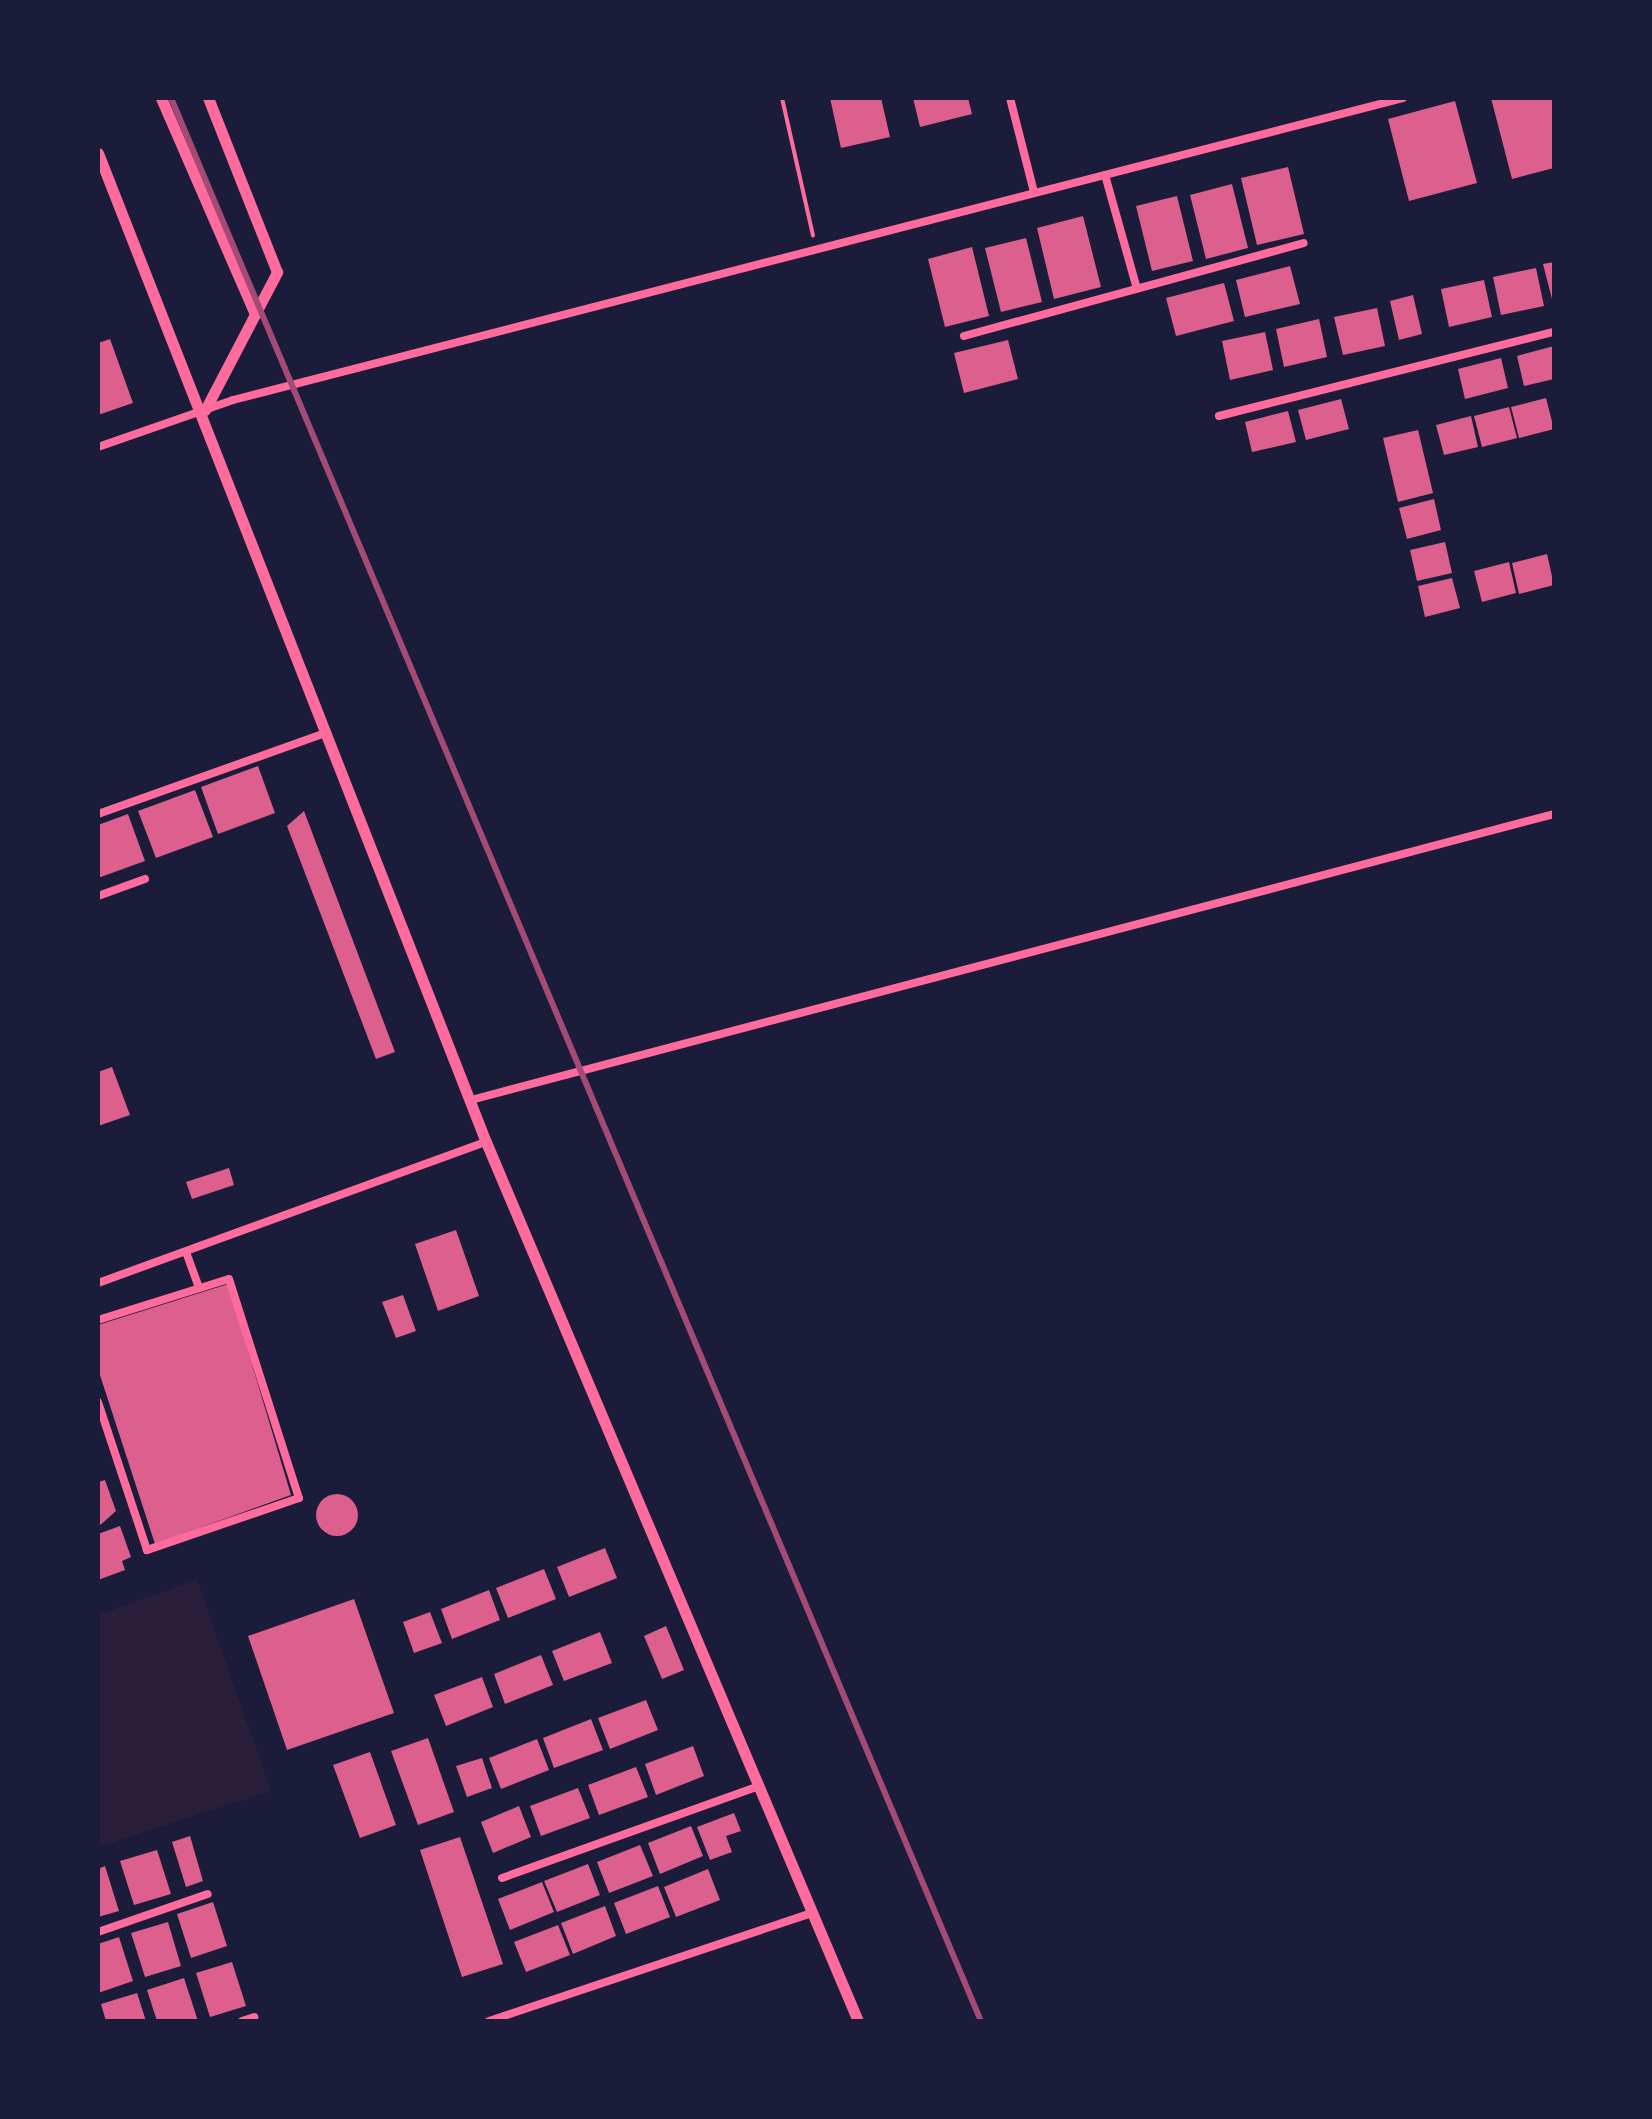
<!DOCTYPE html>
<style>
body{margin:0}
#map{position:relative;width:1652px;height:2119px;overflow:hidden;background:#1b1b3a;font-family:"Titillium Web",sans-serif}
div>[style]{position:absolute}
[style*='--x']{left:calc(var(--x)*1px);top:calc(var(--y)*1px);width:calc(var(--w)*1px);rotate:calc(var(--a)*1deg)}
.green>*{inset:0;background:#2a1e3b}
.building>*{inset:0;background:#dd5f8e}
.round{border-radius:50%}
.path>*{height:4px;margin:-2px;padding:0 2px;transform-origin:2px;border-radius:2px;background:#ff6b9d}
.minor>*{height:8px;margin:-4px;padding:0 4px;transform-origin:4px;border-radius:4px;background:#ff6b9d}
.tertiary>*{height:11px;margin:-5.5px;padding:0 5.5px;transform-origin:5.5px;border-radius:5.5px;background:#ff6b9d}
.rail>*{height:6px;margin:-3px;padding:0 3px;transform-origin:3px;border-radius:3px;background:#a44b75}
span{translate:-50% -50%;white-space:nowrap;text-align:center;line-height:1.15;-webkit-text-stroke:6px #1b1b3a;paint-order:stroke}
.frame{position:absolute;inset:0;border:100px solid #1b1b3a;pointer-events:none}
</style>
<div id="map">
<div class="green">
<i style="clip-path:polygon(197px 1580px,271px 1791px,98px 1847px,98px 1615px)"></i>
</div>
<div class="building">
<i style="clip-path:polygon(830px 98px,881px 98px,890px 137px,841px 148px)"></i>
<i style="clip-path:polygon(913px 98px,968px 98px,972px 114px,920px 127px)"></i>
<i style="clip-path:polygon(1491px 98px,1554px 98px,1554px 168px,1512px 179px)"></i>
<i style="clip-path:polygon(1455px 101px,1477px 183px,1409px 201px,1388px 119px)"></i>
<i style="clip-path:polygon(1288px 167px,1304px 234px,1257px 245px,1241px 178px)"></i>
<i style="clip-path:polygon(1232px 184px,1248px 248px,1206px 259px,1190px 195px)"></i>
<i style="clip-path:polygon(1177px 196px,1193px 261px,1152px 271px,1136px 206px)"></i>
<i style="clip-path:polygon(1083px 216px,1101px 287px,1054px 299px,1037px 228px)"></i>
<i style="clip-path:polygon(1026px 238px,1042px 302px,1001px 312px,985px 248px)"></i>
<i style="clip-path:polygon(972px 247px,989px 316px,945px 327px,928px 259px)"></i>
<i style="clip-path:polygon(1554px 262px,1554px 303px,1553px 303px,1543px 264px)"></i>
<i style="clip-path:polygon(1290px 266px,1300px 304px,1245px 317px,1236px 280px)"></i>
<i style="clip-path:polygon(1536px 268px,1544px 306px,1501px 315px,1493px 277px)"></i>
<i style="clip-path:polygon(1484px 280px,1492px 317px,1449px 327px,1441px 289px)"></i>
<i style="clip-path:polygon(1224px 283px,1234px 321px,1176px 336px,1166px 298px)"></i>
<i style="clip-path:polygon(1413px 295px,1422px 334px,1399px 340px,1390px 301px)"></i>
<i style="clip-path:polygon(1377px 308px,1385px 346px,1343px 355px,1334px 317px)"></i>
<i style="clip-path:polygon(1319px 319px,1327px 357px,1284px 367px,1276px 329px)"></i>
<i style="clip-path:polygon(1265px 332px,1273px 370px,1230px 380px,1222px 341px)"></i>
<i style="clip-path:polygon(110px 339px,133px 403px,98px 415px,98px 343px)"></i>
<i style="clip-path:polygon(1008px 340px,1018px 379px,964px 393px,954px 353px)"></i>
<i style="clip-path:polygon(1554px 346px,1554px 379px,1524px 386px,1517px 356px)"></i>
<i style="clip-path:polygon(1501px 358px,1508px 388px,1465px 399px,1458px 369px)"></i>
<i style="clip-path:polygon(1546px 398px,1554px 429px,1519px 438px,1511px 407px)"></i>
<i style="clip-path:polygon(1341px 399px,1349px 429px,1306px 440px,1298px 410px)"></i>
<i style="clip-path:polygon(1509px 407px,1517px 438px,1482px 447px,1474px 416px)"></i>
<i style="clip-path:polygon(1288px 411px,1296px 442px,1252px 452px,1245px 422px)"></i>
<i style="clip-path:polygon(1471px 416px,1478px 447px,1444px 455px,1436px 425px)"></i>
<i style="clip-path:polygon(1418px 430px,1433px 493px,1398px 502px,1383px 438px)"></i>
<i style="clip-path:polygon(1434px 499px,1441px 530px,1407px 539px,1399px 508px)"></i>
<i style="clip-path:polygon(1445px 542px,1452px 573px,1417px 581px,1410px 550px)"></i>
<i style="clip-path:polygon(1547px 554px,1554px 585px,1519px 594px,1512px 563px)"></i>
<i style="clip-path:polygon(1509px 562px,1516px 593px,1482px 602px,1474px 571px)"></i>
<i style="clip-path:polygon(1452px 578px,1460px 608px,1425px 617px,1418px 586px)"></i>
<i style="clip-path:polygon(258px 766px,275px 813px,218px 834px,201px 787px)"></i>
<i style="clip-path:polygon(195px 790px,213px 837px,156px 858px,138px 811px)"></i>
<i style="clip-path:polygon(304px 811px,395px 1052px,376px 1059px,287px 826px)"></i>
<i style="clip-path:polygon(128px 814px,145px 861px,98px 878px,98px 825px)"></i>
<i style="clip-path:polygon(112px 1067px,130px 1115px,98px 1126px,98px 1072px)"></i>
<i style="clip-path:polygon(229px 1168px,234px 1185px,192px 1199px,186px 1182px)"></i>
<i style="clip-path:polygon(456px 1230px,479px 1296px,438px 1311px,415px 1244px)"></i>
<i style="clip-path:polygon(228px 1284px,291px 1495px,155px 1544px,98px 1369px,98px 1325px)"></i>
<i style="clip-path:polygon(403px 1295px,416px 1331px,396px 1338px,382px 1302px)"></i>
<i style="clip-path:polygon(105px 1480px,116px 1511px,98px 1527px,98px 1482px)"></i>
<i class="round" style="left:316px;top:1494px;width:42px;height:42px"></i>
<i style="clip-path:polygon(120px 1526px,131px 1557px,122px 1561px,125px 1570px,98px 1580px,98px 1534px)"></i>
<i style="clip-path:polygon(605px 1548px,617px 1578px,569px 1597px,557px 1567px)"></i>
<i style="clip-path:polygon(544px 1569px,556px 1599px,508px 1618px,496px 1588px)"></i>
<i style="clip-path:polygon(489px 1590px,500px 1620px,452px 1639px,441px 1609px)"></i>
<i style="clip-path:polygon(354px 1599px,394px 1713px,287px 1750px,248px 1636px)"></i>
<i style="clip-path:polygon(430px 1612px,442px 1643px,414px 1653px,403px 1622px)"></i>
<i style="clip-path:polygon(666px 1626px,684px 1670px,662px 1679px,644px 1636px)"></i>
<i style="clip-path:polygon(600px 1632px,612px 1663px,564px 1681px,552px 1651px)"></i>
<i style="clip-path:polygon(541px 1655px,553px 1685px,505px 1704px,494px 1674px)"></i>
<i style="clip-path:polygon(482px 1677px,493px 1707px,446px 1726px,434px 1695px)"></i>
<i style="clip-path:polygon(646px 1700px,658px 1730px,610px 1749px,598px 1718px)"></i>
<i style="clip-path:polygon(591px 1719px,603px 1750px,554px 1768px,543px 1738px)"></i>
<i style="clip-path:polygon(428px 1738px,454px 1812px,418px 1825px,391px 1751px)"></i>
<i style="clip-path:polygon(537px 1739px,549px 1770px,501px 1789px,489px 1758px)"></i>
<i style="clip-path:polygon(693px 1746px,704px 1776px,656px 1795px,645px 1764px)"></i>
<i style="clip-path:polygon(370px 1752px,396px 1825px,360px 1838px,333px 1765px)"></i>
<i style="clip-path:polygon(482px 1758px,492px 1788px,467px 1797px,456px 1766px)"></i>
<i style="clip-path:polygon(636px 1767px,648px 1797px,599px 1815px,588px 1785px)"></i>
<i style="clip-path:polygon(578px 1788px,590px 1818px,541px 1836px,530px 1806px)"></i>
<i style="clip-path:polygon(519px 1806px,531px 1837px,493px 1853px,481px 1822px)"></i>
<i style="clip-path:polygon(734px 1813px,741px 1831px,726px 1836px,732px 1852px,710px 1860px,697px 1827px)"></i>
<i style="clip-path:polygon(691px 1826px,703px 1856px,660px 1874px,648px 1843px)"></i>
<i style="clip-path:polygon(190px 1836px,203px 1881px,186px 1887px,172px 1842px)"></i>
<i style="clip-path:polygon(460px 1837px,503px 1964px,462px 1977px,420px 1850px)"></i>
<i style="clip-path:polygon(640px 1845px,653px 1876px,609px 1893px,597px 1862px)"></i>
<i style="clip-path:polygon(157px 1850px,171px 1894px,134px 1905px,120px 1861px)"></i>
<i style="clip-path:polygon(588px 1864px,600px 1895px,557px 1912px,544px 1881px)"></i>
<i style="clip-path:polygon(105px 1866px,119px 1911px,98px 1917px,98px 1869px)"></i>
<i style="clip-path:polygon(708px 1869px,720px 1900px,676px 1917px,664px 1887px)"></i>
<i style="clip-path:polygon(542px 1882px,554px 1912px,510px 1930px,498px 1899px)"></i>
<i style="clip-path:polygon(658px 1886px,670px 1917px,626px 1934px,614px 1903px)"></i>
<i style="clip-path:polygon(213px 1902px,227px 1946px,191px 1958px,177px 1914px)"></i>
<i style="clip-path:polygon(605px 1906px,616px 1936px,573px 1954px,561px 1923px)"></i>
<i style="clip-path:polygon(168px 1922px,181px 1966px,145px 1977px,131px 1933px)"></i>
<i style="clip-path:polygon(558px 1925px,570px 1955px,526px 1972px,514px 1942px)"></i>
<i style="clip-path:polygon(119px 1937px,133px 1981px,98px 1993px,98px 1944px)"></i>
<i style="clip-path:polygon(232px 1962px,246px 2006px,210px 2017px,196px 1973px)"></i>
<i style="clip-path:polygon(184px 1978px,198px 2021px,157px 2021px,147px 1990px)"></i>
<i style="clip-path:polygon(137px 1993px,146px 2021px,106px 2021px,101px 2004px)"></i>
</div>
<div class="path">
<i style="--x:782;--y:98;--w:141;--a:77.3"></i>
</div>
<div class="minor">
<i style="--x:1010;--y:98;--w:97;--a:75.7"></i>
<i style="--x:1105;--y:175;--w:118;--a:74.3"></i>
<i style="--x:964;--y:336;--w:352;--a:-15.3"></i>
<i style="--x:1219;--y:416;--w:345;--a:-14.1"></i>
<i style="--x:98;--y:447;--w:143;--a:-19.2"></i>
<i style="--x:233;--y:400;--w:1208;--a:-14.47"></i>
<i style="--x:98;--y:814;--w:242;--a:-19.6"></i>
<i style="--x:98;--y:896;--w:50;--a:-19.9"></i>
<i style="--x:471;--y:1100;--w:1120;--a:-14.79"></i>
<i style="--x:186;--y:1252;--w:35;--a:70"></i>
<i style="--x:98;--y:1283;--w:413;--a:-20"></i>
<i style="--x:98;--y:1320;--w:137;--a:-17.4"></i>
<i style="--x:229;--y:1279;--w:230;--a:72.3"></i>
<i style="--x:299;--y:1498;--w:161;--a:161.1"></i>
<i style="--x:147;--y:1550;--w:156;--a:-108.3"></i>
<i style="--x:502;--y:1878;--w:268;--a:-19.7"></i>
<i style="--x:98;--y:1932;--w:116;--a:-19.1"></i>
<i style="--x:242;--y:2021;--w:13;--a:-18"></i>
<i style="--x:489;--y:2021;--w:336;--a:-18.5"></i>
</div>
<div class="tertiary">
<i style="--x:161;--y:98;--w:236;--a:66.5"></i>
<i style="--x:98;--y:153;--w:1062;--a:68.58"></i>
<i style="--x:486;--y:1142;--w:954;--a:67.06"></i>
<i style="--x:205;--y:410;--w:156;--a:-62.4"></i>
<i style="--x:277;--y:272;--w:187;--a:-111.6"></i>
</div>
<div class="rail">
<i style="--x:171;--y:98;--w:2087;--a:67.16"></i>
</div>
<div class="frame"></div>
</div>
